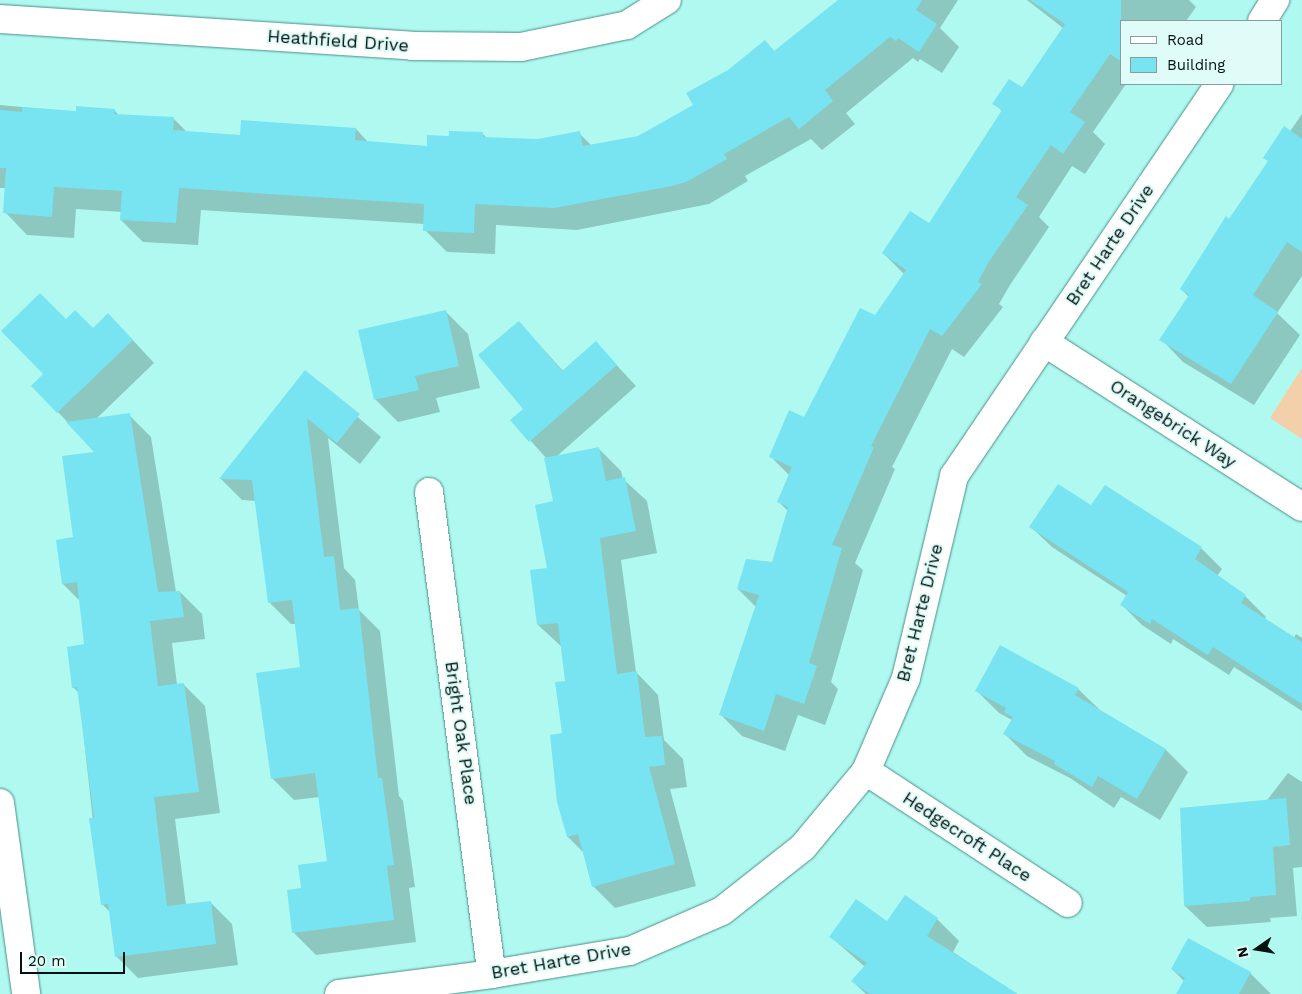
<!DOCTYPE html>
<style>
body{margin:0}
#map{position:relative;width:1302px;height:994px;overflow:hidden;background:#b0f9f0;font-family:"Work Sans",sans-serif}
div>[style]{position:absolute}
[style*='--x']{left:calc(var(--x)*1px);top:calc(var(--y)*1px);width:calc(var(--w)*1px);rotate:calc(var(--a)*1deg)}
.green>*{inset:0;background:#f3cfaa}
.shadow>*{inset:0;background:#0003}
.building>*{inset:0;background:#78e4f2}
.roads{filter:drop-shadow(0 0 1px #488f88) drop-shadow(0 0 1px #488f88)}
.street>*{height:28px;margin:-14px;padding:0 14px;transform-origin:14px;border-radius:14px;background:#fff}
span{translate:-50% -50%;white-space:nowrap;text-align:center;line-height:1.15;-webkit-text-stroke:4px #e0fcf8;paint-order:stroke}
.street-label{font-size:18px;color:#001311}
.legend{position:absolute;left:1120px;top:20px;width:162px;height:65px;box-sizing:border-box;background:#e0fcf8;border:1px solid #869f9c;margin:0;padding:6px 9px;list-style:none;font-size:15px;color:#001311}
.legend li{display:flex;align-items:center;gap:10px;height:25px}
.legend b{width:25px;border:1px solid #869f9c}
.north{position:absolute;left:1232px;top:924px;width:50px;height:50px;-webkit-text-stroke:4px #e0fcf8;paint-order:stroke;rotate:257deg;font-size:14px;font-weight:700;line-height:20px;text-align:center;color:#001311}
.north::after{content:'';display:block;margin:auto;width:18px;height:22px;background:#001311;clip-path:polygon(50% 0,100% 100%,50% 72%,0 100%)}
.scale{position:absolute;left:20px;top:952px;width:105px;height:22px;box-sizing:border-box;border:2px solid #001311;border-top:0;padding-left:6px;font-size:15px;line-height:18px;white-space:nowrap;color:#001311;-webkit-text-stroke:4px #e0fcf8;paint-order:stroke}
</style>
<div id="map">
<div class="green">
<i style="clip-path:polygon(1302px 368px,1302px 439px,1270px 418px)"></i>
</div>
<div class="shadow">
<i style="clip-path:polygon(839px 0,958px 0,940px 28px,959px 47px,942px 73px,920px 59px,918px 62px,913px 58px,846px 113px,855px 124px,822px 150px,811px 139px,745px 176px,748px 181px,709px 204px,577px 230px,496px 225px,495px 254px,447px 252px,425px 230px,425px 224px,201px 210px,198px 245px,143px 242px,121px 220px,122px 212px,76px 209px,74px 238px,27px 235px,5px 212px,6px 188px,0 188px,0 105px,77px 112px,114px 110px,119px 115px,174px 119px,187px 132px,241px 136px,242px 121px,356px 129px,369px 143px,428px 147px,450px 137px,483px 134px,488px 139px,538px 140px,579px 133px,592px 146px,638px 137px,695px 105px,728px 71px,765px 41px,775px 52px)"></i>
<i style="clip-path:polygon(1027px 0,1189px 0,1196px 7px,1186px 21px,1121px 21px,1121px 84px,1126px 84px,1093px 132px,1105px 144px,1085px 174px,1072px 166px,1039px 217px,1049px 227px,1010px 285px,999px 304px,1003px 307px,964px 357px,952px 349px,892px 467px,895px 469px,855px 563px,863px 570px,831px 682px,838px 689px,825px 725px,798px 715px,785px 751px,742px 736px,721px 715px,756px 607px,738px 589px,773px 564px,788px 511px,779px 502px,790px 476px,771px 457px,805px 418px,904px 274px,883px 253px,929px 225px,1003px 112px,994px 103px,1022px 89px,1063px 28px)"></i>
<i style="clip-path:polygon(1302px 114px,1302px 276px,1277px 313px,1300px 335px,1254px 405px,1183px 362px,1161px 339px,1189px 297px,1181px 289px)"></i>
<i style="clip-path:polygon(446px 312px,468px 334px,480px 388px,436px 398px,440px 412px,398px 422px,375px 399px)"></i>
<i style="clip-path:polygon(66px 321px,130px 337px,154px 363px,96px 419px,129px 415px,151px 437px,176px 592px,180px 592px,202px 614px,205px 639px,172px 643px,177px 685px,183px 684px,205px 706px,220px 813px,175px 819px,186px 905px,210px 902px,232px 924px,238px 965px,138px 978px,116px 956px,111px 913px,102px 904px,79px 693px,73px 687px,86px 645px,80px 601px,63px 584px,97px 453px,33px 386px,45px 375px)"></i>
<i style="clip-path:polygon(519px 322px,563px 371px,596px 343px,636px 386px,556px 457px,599px 449px,621px 471px,623px 479px,647px 501px,657px 553px,621px 560px,636px 672px,658px 695px,664px 740px,683px 759px,687px 787px,670px 789px,696px 886px,615px 908px,593px 886px,584px 853px,568px 837px,558px 802px,567px 682px,562px 647px,538px 625px,549px 569px,554px 502px,547px 459px,512px 420px,525px 410px)"></i>
<i style="clip-path:polygon(305px 372px,381px 437px,360px 464px,328px 438px,344px 568px,355px 580px,359px 610px,380px 631px,399px 796px,403px 801px,415px 887px,409px 888px,416px 942px,316px 955px,294px 933px,288px 891px,302px 889px,329px 862px,320px 797px,294px 800px,272px 778px,301px 668px,296px 624px,291px 624px,269px 602px,256px 501px,242px 500px,221px 479px)"></i>
<i style="clip-path:polygon(1105px 486px,1201px 548px,1222px 569px,1217px 576px,1245px 596px,1266px 617px,1264px 620px,1294px 638px,1296px 634px,1302px 638px,1302px 711px,1234px 667px,1229px 675px,1173px 639px,1171px 644px,1142px 625px,1122px 605px,1127px 596px,1052px 547px,1031px 527px,1091px 507px)"></i>
<i style="clip-path:polygon(1078px 689px,1101px 711px,1166px 750px,1188px 772px,1160px 820px,1121px 797px,1114px 808px,1070px 778px,1027px 756px,1005px 734px,1012px 720px,999px 713px,977px 691px)"></i>
<i style="clip-path:polygon(1288px 773px,1302px 782px,1302px 867px,1293px 868px,1297px 916px,1270px 918px,1271px 922px,1207px 927px,1185px 906px)"></i>
<i style="clip-path:polygon(937px 919px,959px 941px,953px 952px,1016px 994px,866px 994px,852px 981px,865px 967px,831px 937px,888px 922px)"></i>
<i style="clip-path:polygon(1189px 939px,1250px 973px,1271px 994px,1177px 994px,1184px 981px,1172px 969px)"></i>
</div>
<div class="building">
<i style="clip-path:polygon(838px 0,922px 0,916px 10px,937px 24px,919px 52px,898px 38px,896px 41px,890px 37px,825px 90px,833px 101px,799px 129px,789px 117px,724px 154px,727px 159px,686px 182px,672px 186px,554px 208px,475px 204px,474px 233px,423px 231px,424px 204px,179px 188px,176px 223px,120px 220px,122px 191px,54px 187px,52px 217px,3px 213px,6px 168px,0 168px,0 110px,22px 112px,22px 107px,76px 111px,76px 106px,115px 109px,114px 114px,174px 117px,173px 130px,240px 135px,241px 120px,356px 128px,355px 140px,427px 146px,427px 135px,449px 136px,449px 131px,483px 132px,483px 137px,538px 139px,580px 131px,583px 146px,638px 136px,693px 105px,686px 93px,728px 70px,765px 40px,774px 51px)"></i>
<i style="clip-path:polygon(1030px 0,1121px 0,1121px 61px,1110px 54px,1070px 112px,1085px 122px,1063px 154px,1051px 145px,1016px 197px,1028px 205px,988px 263px,978px 282px,982px 284px,942px 336px,930px 329px,871px 446px,874px 447px,832px 545px,842px 548px,809px 663px,817px 666px,804px 704px,776px 694px,764px 731px,719px 715px,759px 595px,737px 589px,746px 559px,772px 562px,788px 507px,777px 502px,792px 467px,769px 457px,789px 410px,804px 417px,860px 308px,875px 315px,906px 270px,882px 253px,910px 211px,929px 223px,1002px 110px,992px 104px,1009px 79px,1022px 87px,1065px 24px)"></i>
<i style="clip-path:polygon(1284px 126px,1302px 139px,1302px 252px,1287px 242px,1253px 295px,1278px 312px,1231px 384px,1159px 340px,1189px 295px,1180px 289px,1226px 216px,1229px 219px,1268px 161px,1263px 158px)"></i>
<i style="clip-path:polygon(40px 293px,66px 319px,75px 310px,93px 328px,108px 313px,133px 340px,57px 413px,31px 386px,43px 374px,1px 331px)"></i>
<i style="clip-path:polygon(446px 310px,459px 366px,415px 376px,419px 390px,374px 400px,358px 330px)"></i>
<i style="clip-path:polygon(519px 321px,562px 371px,596px 341px,617px 365px,529px 442px,510px 420px,523px 409px,478px 355px)"></i>
<i style="clip-path:polygon(305px 370px,360px 414px,337px 443px,307px 418px,324px 557px,334px 556px,340px 610px,359px 608px,378px 778px,382px 778px,394px 865px,387px 866px,394px 920px,292px 933px,287px 890px,301px 888px,298px 865px,327px 861px,315px 773px,271px 779px,256px 673px,300px 667px,292px 600px,268px 603px,252px 480px,219px 479px)"></i>
<i style="clip-path:polygon(130px 413px,158px 592px,180px 591px,184px 617px,150px 621px,158px 686px,184px 683px,199px 792px,154px 797px,167px 906px,211px 901px,216px 944px,115px 957px,108px 904px,101px 905px,89px 818px,94px 818px,77px 687px,72px 688px,67px 647px,84px 644px,77px 582px,62px 584px,56px 540px,73px 537px,62px 456px,94px 452px,66px 422px)"></i>
<i style="clip-path:polygon(599px 447px,606px 481px,625px 477px,636px 531px,600px 538px,617px 674px,637px 671px,645px 737px,662px 736px,665px 765px,649px 767px,675px 864px,592px 887px,578px 834px,567px 837px,557px 802px,550px 735px,562px 733px,555px 682px,565px 681px,558px 623px,537px 625px,530px 570px,547px 568px,535px 505px,553px 501px,544px 458px)"></i>
<i style="clip-path:polygon(1058px 484px,1091px 505px,1105px 485px,1202px 547px,1195px 559px,1246px 595px,1241px 603px,1302px 642px,1302px 704px,1213px 647px,1208px 655px,1152px 619px,1150px 624px,1120px 605px,1128px 592px,1029px 527px)"></i>
<i style="clip-path:polygon(1000px 645px,1079px 688px,1075px 695px,1166px 749px,1137px 799px,1098px 776px,1092px 787px,1054px 764px,1055px 761px,1003px 734px,1013px 717px,1004px 712px,1006px 708px,975px 691px)"></i>
<i style="clip-path:polygon(1286px 798px,1290px 845px,1273px 847px,1276px 895px,1250px 897px,1250px 901px,1184px 906px,1180px 808px)"></i>
<i style="clip-path:polygon(905px 895px,938px 918px,927px 936px,1018px 994px,870px 994px,851px 981px,867px 963px,829px 937px,856px 899px,887px 921px)"></i>
<i style="clip-path:polygon(1188px 938px,1251px 972px,1239px 994px,1176px 994px,1185px 978px,1171px 969px)"></i>
</div>
<div class="roads">
<div class="street">
<i style="--x:0;--y:19;--w:413;--a:3.7"></i>
<i style="--x:412;--y:46;--w:109;--a:0.5"></i>
<i style="--x:521;--y:47;--w:108;--a:-11.7"></i>
<i style="--x:627;--y:25;--w:47;--a:-32"></i>
<i style="--x:1262;--y:21;--w:25;--a:-58"></i>
<i style="--x:1044;--y:342;--w:306;--a:32.6"></i>
<i style="--x:429;--y:492;--w:486;--a:82.6"></i>
<i style="--x:866;--y:771;--w:241;--a:33.2"></i>
<i style="--x:0;--y:803;--w:193;--a:82.2"></i>
<i style="--x:339;--y:994;--w:154;--a:-7.4"></i>
<i style="--x:492;--y:974;--w:140;--a:-9.5"></i>
<i style="--x:630;--y:951;--w:100;--a:-23.5"></i>
<i style="--x:722;--y:911;--w:103;--a:-38.3"></i>
<i style="--x:803;--y:847;--w:99;--a:-50.3"></i>
<i style="--x:866;--y:771;--w:101;--a:-66.7"></i>
<i style="--x:906;--y:678;--w:208;--a:-76.6"></i>
<i style="--x:954;--y:476;--w:473;--a:-55.9"></i>
</div>
</div>
<div class="street-label">
<span style="left:338px;top:41px;rotate:4deg">Heathfield Drive</span>
<span style="left:1110px;top:245px;rotate:-56deg">Bret Harte Drive</span>
<span style="left:1173px;top:424px;rotate:33deg">Orangebrick Way</span>
<span style="left:920px;top:613px;rotate:-76deg">Bret Harte Drive</span>
<span style="left:461px;top:733px;rotate:82deg">Bright Oak Place</span>
<span style="left:967px;top:837px;rotate:33deg">Hedgecroft Place</span>
<span style="left:561px;top:961px;rotate:-10deg">Bret Harte Drive</span>
</div>
<ul class="legend">
<li><b style="height:6px;background:#fff"></b>Road</li>
<li><b style="height:14px;background:#78e4f2"></b>Building</li>
</ul>
<div class="north">N</div>
<div class="scale">20 m</div>
</div>
